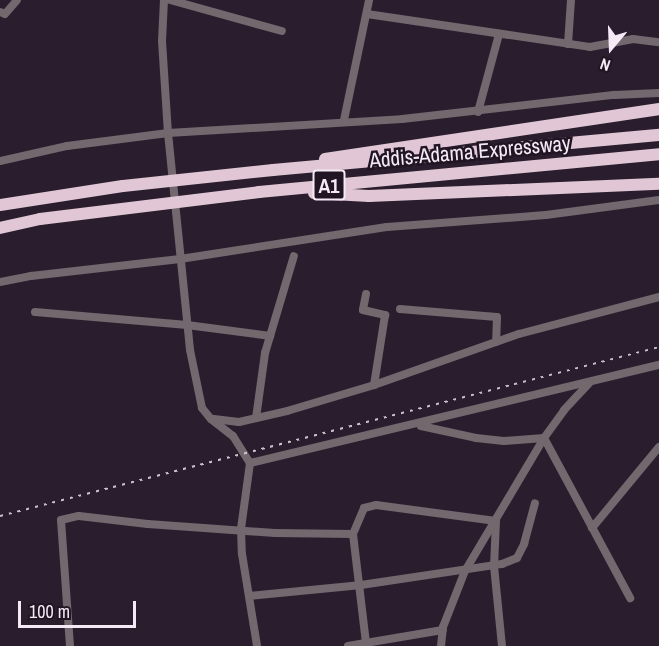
<!DOCTYPE html>
<style>
body{margin:0}
#map{position:relative;width:659px;height:646px;overflow:hidden;background:#2a1e2e;font-family:"Archivo Narrow",sans-serif}
div>[style]{position:absolute}
[style*='--x']{left:calc(var(--x)*1px);top:calc(var(--y)*1px);width:calc(var(--w)*1px);rotate:calc(var(--a)*1deg)}
.minor>*{height:8px;margin:-4px;padding:0 4px;transform-origin:4px;border-radius:4px;background:#72686d}
.highway>*{height:12px;margin:-6px;padding:0 6px;transform-origin:6px;border-radius:6px;background:#e1c7d5}
.rail>*{height:2px;margin-top:-1px;transform-origin:0;background:repeating-linear-gradient(90deg,#cac0cc 0 3px,transparent 0 9px)}
span{translate:-50% -50%;white-space:nowrap;text-align:center;line-height:1.15;-webkit-text-stroke:5px #211524;paint-order:stroke}
.shield-label span{padding:2px 4px;background:#211524;border:2px solid;border-radius:4px;-webkit-text-stroke-width:0}
.shield-label{font-size:20px;color:#f3eaf5;font-weight:700}
.street-label{font-size:21px;color:#f3eaf5}
.north{position:absolute;left:581px;top:18px;width:60px;height:60px;-webkit-text-stroke:4px #211524;paint-order:stroke;rotate:199deg;font-size:16px;font-weight:700;line-height:24px;text-align:center;color:#f3eaf5}
.north::after{content:'';display:block;margin:auto;width:21px;height:27px;background:#f3eaf5;clip-path:polygon(50% 0,100% 100%,50% 72%,0 100%)}
.scale{position:absolute;left:18px;top:601px;width:118px;height:27px;box-sizing:border-box;border:3px solid #f3eaf5;border-top:0;padding-left:8px;font-size:18px;line-height:21px;white-space:nowrap;color:#f3eaf5;-webkit-text-stroke:4px #211524;paint-order:stroke}
</style>
<div id="map">
<div class="minor">
<i style="--x:164;--y:0;--w:41;--a:92.8"></i>
<i style="--x:162;--y:41;--w:92;--a:86.3"></i>
<i style="--x:168;--y:133;--w:218;--a:84.2"></i>
<i style="--x:190;--y:350;--w:59;--a:78.3"></i>
<i style="--x:202;--y:408;--w:14;--a:51"></i>
<i style="--x:211;--y:419;--w:28;--a:38"></i>
<i style="--x:233;--y:436;--w:32;--a:58"></i>
<i style="--x:250;--y:463;--w:67;--a:97.8"></i>
<i style="--x:241;--y:529;--w:25;--a:88"></i>
<i style="--x:242;--y:554;--w:93;--a:80.7"></i>
<i style="--x:170;--y:0;--w:116;--a:15.5"></i>
<i style="--x:0;--y:12;--w:5;--a:22"></i>
<i style="--x:5;--y:14;--w:18;--a:-49"></i>
<i style="--x:367;--y:14;--w:225;--a:8.4"></i>
<i style="--x:590;--y:47;--w:44;--a:-10.5"></i>
<i style="--x:633;--y:39;--w:26;--a:7"></i>
<i style="--x:568;--y:44;--w:44;--a:-86.1"></i>
<i style="--x:478;--y:112;--w:81;--a:-74.9"></i>
<i style="--x:344;--y:120;--w:123;--a:-78.2"></i>
<i style="--x:0;--y:161;--w:69;--a:-12.6"></i>
<i style="--x:67;--y:146;--w:102;--a:-7.3"></i>
<i style="--x:168;--y:133;--w:234;--a:-3.4"></i>
<i style="--x:402;--y:119;--w:213;--a:-6.5"></i>
<i style="--x:614;--y:95;--w:45;--a:-2.5"></i>
<i style="--x:0;--y:282;--w:32;--a:-11"></i>
<i style="--x:31;--y:276;--w:150;--a:-6.5"></i>
<i style="--x:180;--y:259;--w:209;--a:-8.8"></i>
<i style="--x:387;--y:227;--w:159;--a:-4.3"></i>
<i style="--x:546;--y:215;--w:114;--a:-7.6"></i>
<i style="--x:366;--y:294;--w:16;--a:101"></i>
<i style="--x:363;--y:310;--w:23;--a:13"></i>
<i style="--x:385;--y:315;--w:71;--a:98.9"></i>
<i style="--x:400;--y:309;--w:97;--a:4.7"></i>
<i style="--x:497;--y:317;--w:25;--a:92"></i>
<i style="--x:35;--y:312;--w:153;--a:4.9"></i>
<i style="--x:187;--y:325;--w:84;--a:7.5"></i>
<i style="--x:256;--y:418;--w:66;--a:-82.1"></i>
<i style="--x:265;--y:353;--w:101;--a:-73.4"></i>
<i style="--x:214;--y:419;--w:25;--a:7"></i>
<i style="--x:239;--y:422;--w:49;--a:-12.9"></i>
<i style="--x:287;--y:411;--w:91;--a:-16.6"></i>
<i style="--x:374;--y:385;--w:154;--a:-19.4"></i>
<i style="--x:519;--y:334;--w:145;--a:-14.8"></i>
<i style="--x:421;--y:426;--w:56;--a:12.3"></i>
<i style="--x:476;--y:438;--w:28;--a:6"></i>
<i style="--x:504;--y:441;--w:40;--a:-4.3"></i>
<i style="--x:544;--y:438;--w:182;--a:61.7"></i>
<i style="--x:250;--y:463;--w:421;--a:-13.5"></i>
<i style="--x:592;--y:528;--w:105;--a:-50.4"></i>
<i style="--x:249;--y:596;--w:113;--a:-5.6"></i>
<i style="--x:361;--y:585;--w:143;--a:-8.5"></i>
<i style="--x:502;--y:564;--w:16;--a:-22"></i>
<i style="--x:517;--y:558;--w:16;--a:-63"></i>
<i style="--x:524;--y:544;--w:42;--a:-75"></i>
<i style="--x:366;--y:643;--w:110;--a:-96.8"></i>
<i style="--x:353;--y:534;--w:28;--a:-67"></i>
<i style="--x:364;--y:508;--w:12;--a:-14"></i>
<i style="--x:376;--y:505;--w:121;--a:7.6"></i>
<i style="--x:496;--y:521;--w:45;--a:92.5"></i>
<i style="--x:494;--y:566;--w:80;--a:84.3"></i>
<i style="--x:70;--y:646;--w:126;--a:-94.1"></i>
<i style="--x:61;--y:520;--w:18;--a:-13"></i>
<i style="--x:79;--y:516;--w:69;--a:6.6"></i>
<i style="--x:148;--y:524;--w:127;--a:4.1"></i>
<i style="--x:275;--y:533;--w:78;--a:0.7"></i>
<i style="--x:348;--y:646;--w:96;--a:-9.6"></i>
<i style="--x:441;--y:646;--w:19;--a:-84"></i>
<i style="--x:443;--y:627;--w:60;--a:-68.6"></i>
<i style="--x:465;--y:571;--w:155;--a:-59.3"></i>
<i style="--x:544;--y:438;--w:34;--a:-54"></i>
<i style="--x:564;--y:410;--w:37;--a:-47"></i>
</div>
<div class="highway">
<i style="--x:325;--y:159;--w:338;--a:-8.5"></i>
<i style="--x:314;--y:193;--w:55;--a:3.1"></i>
<i style="--x:369;--y:196;--w:290;--a:-2.4"></i>
<i style="--x:0;--y:205;--w:124;--a:-8.8"></i>
<i style="--x:123;--y:186;--w:151;--a:-6.1"></i>
<i style="--x:273;--y:170;--w:388;--a:-5.2"></i>
<i style="--x:0;--y:228;--w:41;--a:-12.7"></i>
<i style="--x:40;--y:219;--w:221;--a:-7"></i>
<i style="--x:259;--y:192;--w:402;--a:-5.4"></i>
</div>
<div class="rail">
<i style="--x:0;--y:516;--w:680;--a:-14.38"></i>
</div>
<div class="shield-label">
<span style="left:329px;top:185px">A1</span>
</div>
<div class="street-label">
<span style="left:470px;top:152px;rotate:-5deg">Addis-Adama Expressway</span>
</div>
<div class="north">N</div>
<div class="scale">100 m</div>
</div>
